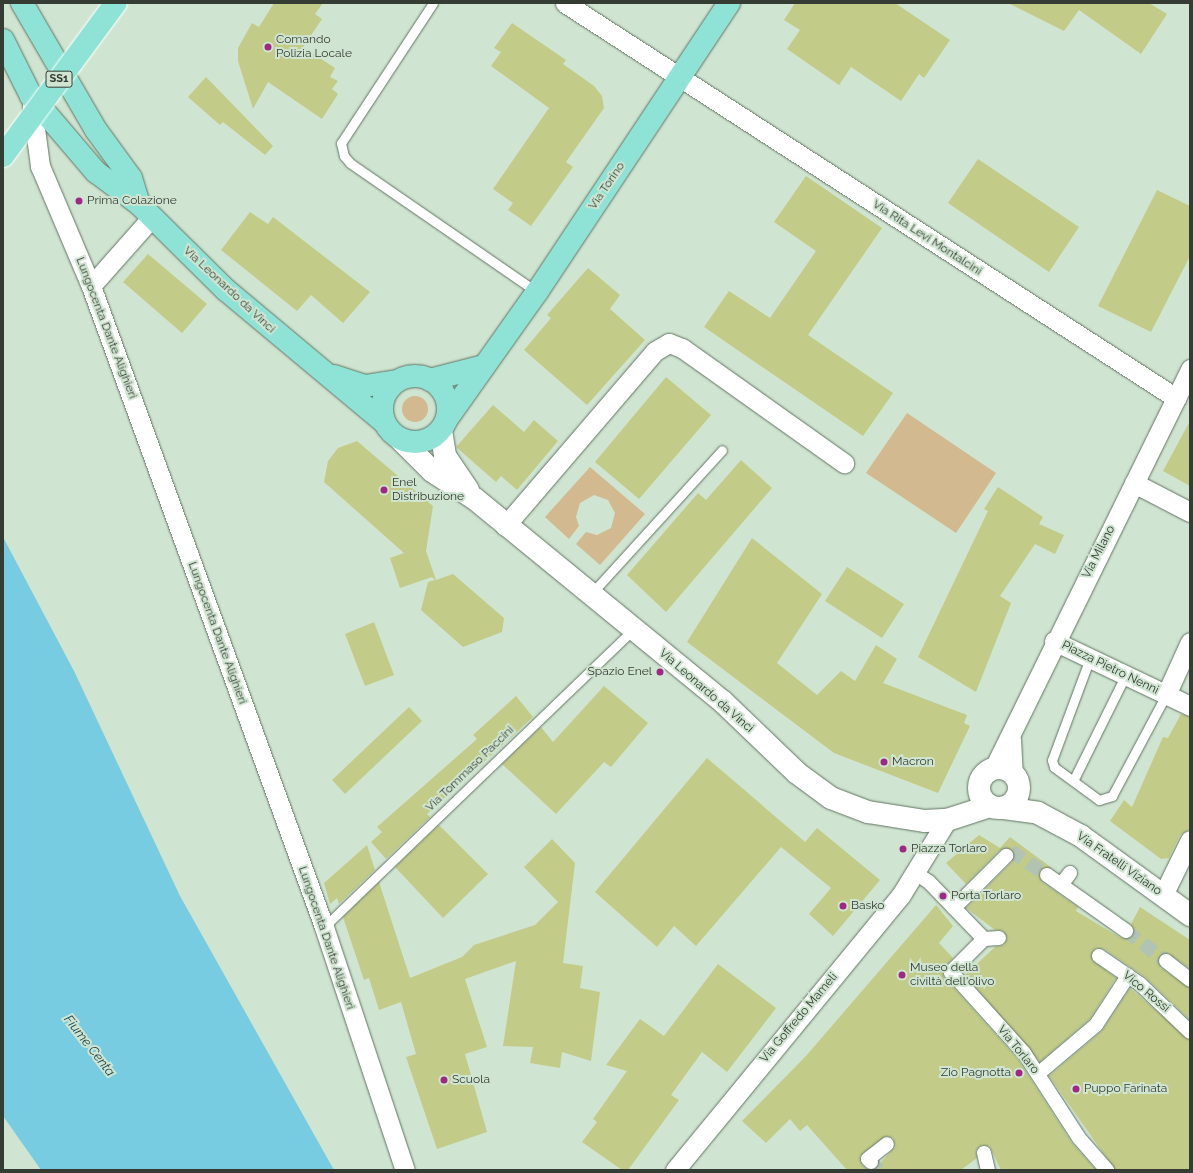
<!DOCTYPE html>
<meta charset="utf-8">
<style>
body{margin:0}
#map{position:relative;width:1193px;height:1173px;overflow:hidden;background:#d0e5d1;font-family:Raleway,sans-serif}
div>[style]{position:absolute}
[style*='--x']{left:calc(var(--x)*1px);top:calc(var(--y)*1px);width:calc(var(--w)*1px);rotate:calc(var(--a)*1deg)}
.green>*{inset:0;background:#d2b990}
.round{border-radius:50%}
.water>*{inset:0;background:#77cce1}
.building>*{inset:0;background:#c3cb88}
.pedestrian-tunnel>*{height:14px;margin-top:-7px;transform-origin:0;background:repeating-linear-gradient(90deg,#b1c3b2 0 14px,transparent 0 21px)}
.roads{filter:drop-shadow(0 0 1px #617463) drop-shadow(0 0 1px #617463)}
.service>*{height:9px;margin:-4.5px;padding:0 4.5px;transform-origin:4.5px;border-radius:4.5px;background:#fff}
.pedestrian>*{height:14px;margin:-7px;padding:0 7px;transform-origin:7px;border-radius:7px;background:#fff}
.minor>*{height:19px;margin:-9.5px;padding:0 9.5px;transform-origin:9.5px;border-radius:9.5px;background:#fff}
.secondary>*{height:22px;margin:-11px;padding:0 11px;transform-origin:11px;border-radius:11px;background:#fff}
.secondary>.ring{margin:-11px;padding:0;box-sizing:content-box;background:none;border:22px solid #fff;border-radius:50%}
.primary>*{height:22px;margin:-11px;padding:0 11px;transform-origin:11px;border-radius:11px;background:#8ee3d6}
.primary>.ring{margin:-11px;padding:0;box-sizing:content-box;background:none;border:22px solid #8ee3d6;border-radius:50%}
.bridges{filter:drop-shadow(0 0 1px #fff) drop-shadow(0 0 1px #fff)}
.primary-bridge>*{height:22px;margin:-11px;padding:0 11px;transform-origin:11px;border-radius:11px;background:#8ee3d6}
.dots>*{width:11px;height:11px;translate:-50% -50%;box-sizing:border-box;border:2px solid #d0e5d1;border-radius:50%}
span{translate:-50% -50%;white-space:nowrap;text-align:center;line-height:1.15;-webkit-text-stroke:4px #d0e5d1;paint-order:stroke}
.shield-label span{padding:1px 3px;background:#d0e5d1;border:1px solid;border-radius:3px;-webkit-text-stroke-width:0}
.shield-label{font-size:11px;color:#343c34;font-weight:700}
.poi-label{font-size:12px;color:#343c34}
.left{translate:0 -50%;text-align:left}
.right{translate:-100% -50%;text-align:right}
.street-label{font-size:12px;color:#343c34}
.water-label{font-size:13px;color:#1e464f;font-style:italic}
.frame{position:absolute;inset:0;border:4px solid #343c34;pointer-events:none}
</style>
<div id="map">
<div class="green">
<i class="round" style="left:402px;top:396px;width:26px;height:26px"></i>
<i style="clip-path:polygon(907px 413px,996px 473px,956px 533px,866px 473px)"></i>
<i style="clip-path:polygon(590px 467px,645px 514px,600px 565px,576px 544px,586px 532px,597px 535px,611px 528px,615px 513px,608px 500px,594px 495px,580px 503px,576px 517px,579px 526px,569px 539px,545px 517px)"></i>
</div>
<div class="water">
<i style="clip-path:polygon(3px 537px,74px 671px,180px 896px,334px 1170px,41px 1170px,3px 1116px)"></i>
</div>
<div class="building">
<i style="clip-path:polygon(274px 3px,323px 3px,315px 14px,322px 19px,303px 47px,335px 68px,330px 77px,338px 81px,332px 89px,338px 94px,322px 119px,268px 82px,253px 109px,238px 61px,238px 48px,252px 23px,259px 27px)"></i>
<i style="clip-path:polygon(795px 3px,895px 3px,950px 40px,924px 78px,919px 74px,901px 101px,851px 67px,839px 85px,787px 49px,800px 30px,784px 20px)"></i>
<i style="clip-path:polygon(1008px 3px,1149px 3px,1167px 14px,1141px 54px,1079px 10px,1064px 31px)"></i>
<i style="clip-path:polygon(512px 23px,566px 60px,563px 64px,594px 86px,602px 96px,604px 108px,566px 162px,573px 167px,531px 226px,508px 210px,513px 203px,493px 189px,549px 108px,491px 66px,501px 52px,494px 48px)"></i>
<i style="clip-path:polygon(206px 77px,273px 146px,265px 155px,223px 122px,220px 125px,188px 97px)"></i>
<i style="clip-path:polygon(978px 159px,1079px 227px,1049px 272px,948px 203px)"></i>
<i style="clip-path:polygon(806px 176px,882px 228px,808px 335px,893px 393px,863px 436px,704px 327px,729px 291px,770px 318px,816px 251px,774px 222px)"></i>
<i style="clip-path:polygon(1157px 190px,1190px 206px,1190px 256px,1151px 332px,1098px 306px)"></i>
<i style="clip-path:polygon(250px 212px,268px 224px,273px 217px,370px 292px,343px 323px,311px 295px,297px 311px,221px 250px)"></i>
<i style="clip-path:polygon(148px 254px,207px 304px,182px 333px,123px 282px)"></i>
<i style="clip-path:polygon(588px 268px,620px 295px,610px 309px,645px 340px,587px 405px,524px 350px,551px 318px,547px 315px)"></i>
<i style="clip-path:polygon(666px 377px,711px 415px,639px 499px,595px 462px)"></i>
<i style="clip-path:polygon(493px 405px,524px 432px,534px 420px,558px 441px,517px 490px,501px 476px,496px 482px,456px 447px)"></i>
<i style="clip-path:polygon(1190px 421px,1190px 486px,1163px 471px)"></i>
<i style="clip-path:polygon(357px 441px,433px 506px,426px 551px,436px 580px,453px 574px,504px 618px,502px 632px,463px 647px,421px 610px,428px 582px,435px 580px,432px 577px,400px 588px,390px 558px,404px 553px,324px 482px,328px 461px,338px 448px)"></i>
<i style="clip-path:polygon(741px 460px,772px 488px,666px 612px,627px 575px,698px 493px,706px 500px)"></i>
<i style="clip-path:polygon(998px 487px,1043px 517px,1039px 524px,1064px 535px,1055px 554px,1035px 544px,1000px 596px,1011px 603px,976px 692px,918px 657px,988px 511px,984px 509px)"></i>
<i style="clip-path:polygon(752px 538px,822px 594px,777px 663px,817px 695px,841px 671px,855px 681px,876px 645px,897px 659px,883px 683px,967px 715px,964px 723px,970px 726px,938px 793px,834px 753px,687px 642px)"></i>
<i style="clip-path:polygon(847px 567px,904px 604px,882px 638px,825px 601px)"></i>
<i style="clip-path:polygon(374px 622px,394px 675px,365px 686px,345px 634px)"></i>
<i style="clip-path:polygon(604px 686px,648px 723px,611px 767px,604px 762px,556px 814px,502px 764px,541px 727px,553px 742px)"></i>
<i style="clip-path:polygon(516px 696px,533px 717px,427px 814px,430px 817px,386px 859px,371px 842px,382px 832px,377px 827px,477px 739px,473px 735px)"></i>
<i style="clip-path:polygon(409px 707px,422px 721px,345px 794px,332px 780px)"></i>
<i style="clip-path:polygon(1181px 714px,1190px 717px,1190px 829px,1180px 835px,1169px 858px,1161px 859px,1110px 821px,1124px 800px,1132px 807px,1163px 737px,1168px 738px)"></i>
<i style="clip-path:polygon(707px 758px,805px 842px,817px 828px,880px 880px,833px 936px,809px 914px,831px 888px,781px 847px,696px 946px,674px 926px,657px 947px,595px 892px)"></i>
<i style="clip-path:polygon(439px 825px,488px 874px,443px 918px,395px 867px)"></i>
<i style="clip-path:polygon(979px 835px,1000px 848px,1010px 837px,1052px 868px,1040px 870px,1042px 882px,1078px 907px,1076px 911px,1121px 938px,1133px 936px,1131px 924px,1140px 907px,1190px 940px,1190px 969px,1168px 953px,1158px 960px,1161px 968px,1190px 988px,1190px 1020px,1145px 977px,1104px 949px,1096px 948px,1092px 960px,1116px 978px,1090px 1019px,1040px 1062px,965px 975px,995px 947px,1004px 945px,1007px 938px,1003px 931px,995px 930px,966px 908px,1012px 862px,1012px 850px,1000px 850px,966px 884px,946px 863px)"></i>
<i style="clip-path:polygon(552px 839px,575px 863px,563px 963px,583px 966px,580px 988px,600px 992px,591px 1061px,562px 1052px,560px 1068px,530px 1063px,533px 1047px,503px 1046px,516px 961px,465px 979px,487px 1047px,465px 1054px,487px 1132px,437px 1149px,406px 1057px,416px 1054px,401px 1002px,379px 1010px,369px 978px,364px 980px,343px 917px,379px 882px,410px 978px,462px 957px,474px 945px,535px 925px,558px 902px,524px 867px)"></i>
<i style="clip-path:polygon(367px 845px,375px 870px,339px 904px,337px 898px,330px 904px,324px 883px)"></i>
<i style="clip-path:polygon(936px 905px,953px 926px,939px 943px,953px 958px,943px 969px,944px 977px,1017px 1058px,1072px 1143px,1096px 1170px,1001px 1170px,990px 1147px,982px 1145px,976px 1150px,977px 1158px,961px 1170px,874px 1170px,895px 1147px,893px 1138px,886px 1136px,860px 1156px,862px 1165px,868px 1170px,847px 1170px,807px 1125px,800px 1131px,790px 1119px,766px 1143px,742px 1121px,806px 1056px)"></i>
<i style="clip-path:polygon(718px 964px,776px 1008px,727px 1072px,702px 1052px,671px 1095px,679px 1100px,628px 1170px,622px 1170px,582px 1142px,597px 1122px,593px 1119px,627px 1071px,606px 1065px,640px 1019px,664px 1036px)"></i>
<i style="clip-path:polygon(1130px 988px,1190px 1040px,1190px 1170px,1115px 1170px,1049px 1076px,1102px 1031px)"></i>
</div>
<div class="pedestrian-tunnel">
<i style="--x:1006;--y:856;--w:7;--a:-45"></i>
<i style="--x:1011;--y:851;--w:43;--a:33.7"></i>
<i style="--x:1126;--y:931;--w:50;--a:36.9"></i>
<i style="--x:871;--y:1162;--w:11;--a:49"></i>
</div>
<div class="roads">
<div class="service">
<i style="--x:433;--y:3;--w:168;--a:123.3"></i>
<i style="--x:341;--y:143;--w:13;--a:77"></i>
<i style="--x:344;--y:156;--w:9;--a:49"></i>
<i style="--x:350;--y:163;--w:227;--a:34.6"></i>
<i style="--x:592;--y:593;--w:193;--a:-47.7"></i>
<i style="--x:1090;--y:658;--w:109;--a:110.4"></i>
<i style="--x:1052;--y:760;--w:7;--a:74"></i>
<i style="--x:1054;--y:767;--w:56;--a:36.3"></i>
<i style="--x:1099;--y:800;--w:14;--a:-17"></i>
<i style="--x:1112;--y:796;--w:115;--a:-61.9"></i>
<i style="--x:1073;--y:781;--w:119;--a:-63.6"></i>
<i style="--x:324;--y:927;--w:430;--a:-43.9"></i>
</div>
<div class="pedestrian">
<i style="--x:914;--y:872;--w:18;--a:34"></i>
<i style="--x:929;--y:882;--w:79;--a:46"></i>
<i style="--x:984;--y:939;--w:47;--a:135"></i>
<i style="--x:951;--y:972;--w:109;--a:48"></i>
<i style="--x:1024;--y:1053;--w:101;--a:57.1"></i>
<i style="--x:1079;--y:1138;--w:43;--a:48.8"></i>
<i style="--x:1047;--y:875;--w:97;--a:35.3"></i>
<i style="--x:1061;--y:885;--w:15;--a:-53"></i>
<i style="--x:954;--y:908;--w:74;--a:-45"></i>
<i style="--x:984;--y:939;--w:15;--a:-4"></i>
<i style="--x:1099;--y:956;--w:50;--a:34.3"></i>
<i style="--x:1140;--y:984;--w:69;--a:43.8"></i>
<i style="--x:1166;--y:961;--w:31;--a:38"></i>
<i style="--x:1038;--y:1074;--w:76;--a:-40.2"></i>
<i style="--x:1096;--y:1025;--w:59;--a:-56.9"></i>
<i style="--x:984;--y:1153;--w:17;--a:77"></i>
<i style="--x:871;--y:1162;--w:4;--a:-135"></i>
<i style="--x:868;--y:1159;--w:24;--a:-38"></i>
</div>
<div class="minor">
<i style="--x:565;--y:3;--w:728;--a:32.88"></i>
<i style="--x:32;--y:106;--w:61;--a:82.4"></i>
<i style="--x:40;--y:166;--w:130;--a:67"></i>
<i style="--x:91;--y:286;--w:682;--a:70.02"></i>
<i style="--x:324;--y:927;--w:256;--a:71.6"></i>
<i style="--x:91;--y:286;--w:92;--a:-48.5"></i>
<i style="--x:1134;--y:483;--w:63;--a:27.4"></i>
<i style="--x:505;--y:526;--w:230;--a:-49.4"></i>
<i style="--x:655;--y:351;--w:16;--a:-30"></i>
<i style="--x:669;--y:343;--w:14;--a:21"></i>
<i style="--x:682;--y:348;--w:199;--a:35.4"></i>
<i style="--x:1054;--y:641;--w:151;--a:25.5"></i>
<i style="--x:1166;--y:695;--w:58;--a:-65.6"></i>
<i style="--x:1011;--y:739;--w:34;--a:87"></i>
<i style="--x:994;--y:768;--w:445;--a:-63.8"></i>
<i style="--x:1163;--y:895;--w:61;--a:-63.9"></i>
<i style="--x:675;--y:1170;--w:356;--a:-50.6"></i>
<i style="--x:901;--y:895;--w:88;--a:-58.5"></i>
</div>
<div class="secondary">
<i style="--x:441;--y:430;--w:26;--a:81"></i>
<i style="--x:445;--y:456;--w:41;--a:55.9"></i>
<i style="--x:400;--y:439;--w:45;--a:45"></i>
<i style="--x:432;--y:471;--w:51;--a:33.1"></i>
<i style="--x:475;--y:499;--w:319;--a:39.3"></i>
<i style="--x:722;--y:701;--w:104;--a:43.8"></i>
<i style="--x:797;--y:773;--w:42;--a:36.3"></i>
<i style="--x:831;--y:798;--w:40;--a:21"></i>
<i style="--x:868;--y:812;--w:58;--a:9"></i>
<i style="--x:925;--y:821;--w:22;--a:-3"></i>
<i style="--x:947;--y:820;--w:45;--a:-18"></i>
<i class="ring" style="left:979px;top:768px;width:18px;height:18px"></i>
<i style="--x:1004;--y:808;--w:34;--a:8"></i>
<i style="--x:1038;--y:813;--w:49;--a:28.1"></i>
<i style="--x:1081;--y:836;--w:135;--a:35.9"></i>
</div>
<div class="primary">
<i style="--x:22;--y:3;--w:147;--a:59.8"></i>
<i style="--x:96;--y:130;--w:59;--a:53.9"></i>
<i style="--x:131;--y:178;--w:27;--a:73"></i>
<i style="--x:3;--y:40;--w:63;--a:63.4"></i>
<i style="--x:31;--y:96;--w:100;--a:49.5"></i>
<i style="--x:96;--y:172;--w:54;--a:36.7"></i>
<i style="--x:139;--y:204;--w:122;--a:44.7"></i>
<i style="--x:226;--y:290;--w:206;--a:39.9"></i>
<i style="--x:334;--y:376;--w:33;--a:18"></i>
<i style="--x:365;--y:386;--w:32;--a:-9"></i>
<i class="ring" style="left:382px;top:376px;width:44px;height:44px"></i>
<i style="--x:430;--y:380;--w:56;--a:-14.5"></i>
<i style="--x:447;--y:419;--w:156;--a:-54.7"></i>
<i style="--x:537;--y:292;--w:347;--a:-56.4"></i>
</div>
</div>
<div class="bridges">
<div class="primary-bridge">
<i style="--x:3;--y:156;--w:190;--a:-53.6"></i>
</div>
</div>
<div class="dots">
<i style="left:268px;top:47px;background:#9d2985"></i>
<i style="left:79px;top:201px;background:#9d2985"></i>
<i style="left:384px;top:490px;background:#9d2985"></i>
<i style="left:660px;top:672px;background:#9d2985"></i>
<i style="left:884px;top:762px;background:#9d2985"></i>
<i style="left:903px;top:849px;background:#9d2985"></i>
<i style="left:943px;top:896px;background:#9d2985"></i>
<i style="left:843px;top:906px;background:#9d2985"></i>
<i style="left:902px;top:975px;background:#9d2985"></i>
<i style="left:1019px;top:1073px;background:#9d2985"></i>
<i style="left:444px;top:1080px;background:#9d2985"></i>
<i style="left:1076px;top:1089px;background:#9d2985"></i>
</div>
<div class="shield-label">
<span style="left:59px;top:79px">SS1</span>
</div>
<div class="poi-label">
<span class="left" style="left:276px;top:47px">Comando<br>Polizia Locale</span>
<span class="left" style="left:87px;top:201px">Prima Colazione</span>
<span class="left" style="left:392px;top:490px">Enel<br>Distribuzione</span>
<span class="right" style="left:652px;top:672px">Spazio Enel</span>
<span class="left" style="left:892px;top:762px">Macron</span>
<span class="left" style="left:911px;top:849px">Piazza Torlaro</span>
<span class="left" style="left:951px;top:896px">Porta Torlaro</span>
<span class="left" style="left:851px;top:906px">Basko</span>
<span class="left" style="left:910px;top:975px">Museo della<br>civiltà dell'olivo</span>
<span class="right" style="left:1011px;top:1073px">Zio Pagnotta</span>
<span class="left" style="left:452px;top:1080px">Scuola</span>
<span class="left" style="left:1084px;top:1089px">Puppo Farinata</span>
</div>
<div class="street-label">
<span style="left:607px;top:186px;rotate:-56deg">Via Torino</span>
<span style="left:927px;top:238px;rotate:33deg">Via Rita Levi Montalcini</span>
<span style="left:229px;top:290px;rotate:43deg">Via Leonardo da Vinci</span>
<span style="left:106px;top:328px;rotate:69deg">Lungocenta Dante Alighieri</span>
<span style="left:1099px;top:552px;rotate:-63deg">Via Milano</span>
<span style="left:217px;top:633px;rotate:70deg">Lungocenta Dante Alighieri</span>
<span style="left:1110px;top:668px;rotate:26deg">Piazza Pietro Nenni</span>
<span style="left:706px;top:691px;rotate:41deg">Via Leonardo da Vinci</span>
<span style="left:470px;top:769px;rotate:-44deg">Via Tommaso Paccini</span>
<span style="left:1119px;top:864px;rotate:35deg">Via Fratelli Viziano</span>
<span style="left:326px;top:938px;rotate:71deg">Lungocenta Dante Alighieri</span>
<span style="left:1146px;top:992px;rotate:40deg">Vico Rossi</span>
<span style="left:799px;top:1018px;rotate:-50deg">Via Goffredo Mameli</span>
<span style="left:1018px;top:1050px;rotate:51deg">Via Torlaro</span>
</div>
<div class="water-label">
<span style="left:89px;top:1046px;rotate:52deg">Fiume Centa</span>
</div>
<div class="frame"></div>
</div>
